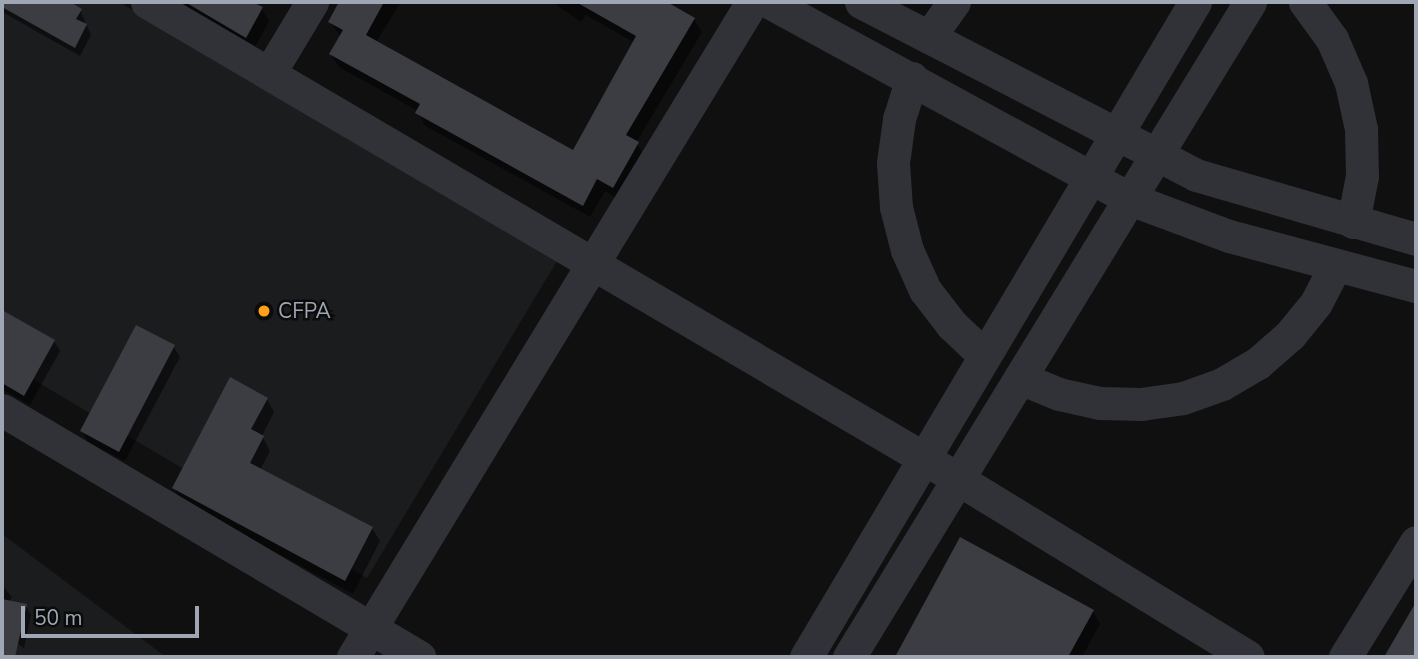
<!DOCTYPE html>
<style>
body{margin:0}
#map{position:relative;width:1418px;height:659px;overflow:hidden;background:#101011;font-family:"Nunito Sans",sans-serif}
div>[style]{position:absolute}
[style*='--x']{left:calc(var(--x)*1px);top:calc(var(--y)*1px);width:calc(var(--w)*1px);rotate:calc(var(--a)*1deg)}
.built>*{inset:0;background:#1b1c1e}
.shadow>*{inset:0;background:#0007}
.building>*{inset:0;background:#3c3d42}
.minor>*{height:33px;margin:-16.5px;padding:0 16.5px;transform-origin:16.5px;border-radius:16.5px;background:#303237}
.dots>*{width:19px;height:19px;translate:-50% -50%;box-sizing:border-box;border:4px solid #0b0b0c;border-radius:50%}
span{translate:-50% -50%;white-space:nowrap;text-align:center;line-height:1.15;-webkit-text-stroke:5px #0b0b0c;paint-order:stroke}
.poi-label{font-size:21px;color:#9fa7b4}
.left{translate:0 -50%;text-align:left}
.frame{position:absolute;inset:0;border:4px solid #9fa7b4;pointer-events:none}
.scale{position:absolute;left:21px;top:606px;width:178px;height:32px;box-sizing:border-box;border:4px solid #9fa7b4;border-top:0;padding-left:9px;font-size:21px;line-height:24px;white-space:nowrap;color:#9fa7b4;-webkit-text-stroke:5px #0b0b0c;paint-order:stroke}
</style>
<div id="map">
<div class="built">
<i style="clip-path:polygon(2px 2px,119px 2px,557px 261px,367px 578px,2px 361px)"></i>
<i style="clip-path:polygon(2px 534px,166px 657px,2px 657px)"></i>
</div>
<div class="shadow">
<i style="clip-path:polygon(2px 2px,66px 2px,80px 10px,91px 35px,80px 56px,4px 13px)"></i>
<i style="clip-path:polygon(173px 2px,249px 2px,262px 9px,269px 21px,254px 49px)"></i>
<i style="clip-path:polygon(341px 2px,401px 2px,376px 42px,574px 152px,635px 43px,586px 15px,581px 22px,552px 2px,662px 2px,694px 19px,702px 32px,636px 143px,645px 156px,620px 200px,605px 191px,590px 217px,424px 125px,418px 111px,339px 67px,331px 54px,341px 37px,330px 22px)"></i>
<i style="clip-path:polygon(2px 312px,54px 341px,60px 351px,30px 405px,2px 389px)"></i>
<i style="clip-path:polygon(173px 346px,180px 357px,125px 461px,88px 442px,82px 431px)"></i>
<i style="clip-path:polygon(267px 399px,274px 412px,262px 436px,270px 451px,260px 470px,372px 528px,380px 541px,353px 594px,182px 502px,174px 488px)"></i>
<i style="clip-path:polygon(961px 539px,1093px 611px,1100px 624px,1082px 657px,900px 657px)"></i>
<i style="clip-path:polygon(2px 585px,12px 597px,9px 602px,26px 606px,31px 615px,24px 648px,2px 633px)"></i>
</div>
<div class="building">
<i style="clip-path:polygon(2px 2px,70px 2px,82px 9px,76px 19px,87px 24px,75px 48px,2px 7px)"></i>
<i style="clip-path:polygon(185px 2px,252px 2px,263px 7px,246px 38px)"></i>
<i style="clip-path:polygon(339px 2px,384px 2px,366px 35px,573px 150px,636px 36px,576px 2px,667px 2px,695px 18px,626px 135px,639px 142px,613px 188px,597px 179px,583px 206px,415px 113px,420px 104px,329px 54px,343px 30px,328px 22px)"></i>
<i style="clip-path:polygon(2px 310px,55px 340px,24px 396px,2px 383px)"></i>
<i style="clip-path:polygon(136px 325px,175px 345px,119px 452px,80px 431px)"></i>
<i style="clip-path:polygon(230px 377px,268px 398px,251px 429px,264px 436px,250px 463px,373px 527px,345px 581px,172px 488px)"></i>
<i style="clip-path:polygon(960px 537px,1094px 610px,1068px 657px,895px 657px)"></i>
<i style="clip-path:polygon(2px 599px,27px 604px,15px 657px,2px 657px)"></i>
<i style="clip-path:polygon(1416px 602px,1416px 657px,1384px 657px)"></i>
</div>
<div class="minor">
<i style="--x:147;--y:2;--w:899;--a:30.42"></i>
<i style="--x:922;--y:457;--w:382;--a:31.5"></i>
<i style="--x:769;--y:2;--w:411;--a:28.6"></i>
<i style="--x:1130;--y:199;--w:106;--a:20.5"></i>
<i style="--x:1229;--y:236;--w:194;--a:15"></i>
<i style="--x:861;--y:2;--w:377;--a:27.3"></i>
<i style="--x:1196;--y:175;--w:229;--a:16.2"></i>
<i style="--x:1305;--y:2;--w:46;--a:53.9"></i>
<i style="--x:1332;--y:39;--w:48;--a:66.6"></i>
<i style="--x:1351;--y:83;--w:47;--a:77.7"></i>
<i style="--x:1361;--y:129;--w:47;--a:88.8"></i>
<i style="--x:1362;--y:176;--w:47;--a:101.1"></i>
<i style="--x:929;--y:37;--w:43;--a:-54.5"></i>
<i style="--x:270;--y:72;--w:82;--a:-59"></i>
<i style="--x:912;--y:78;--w:43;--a:107.6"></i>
<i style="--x:899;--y:119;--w:44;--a:97.8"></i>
<i style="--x:893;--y:163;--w:44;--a:86.1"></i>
<i style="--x:896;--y:207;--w:44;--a:75.7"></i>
<i style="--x:907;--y:250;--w:44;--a:65.8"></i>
<i style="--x:925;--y:290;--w:44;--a:52.4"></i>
<i style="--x:952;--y:325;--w:44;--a:43.2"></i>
<i style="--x:1020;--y:378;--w:42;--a:22.3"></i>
<i style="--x:1059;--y:394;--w:42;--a:12.4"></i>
<i style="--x:1100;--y:403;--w:41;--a:1.4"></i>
<i style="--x:1141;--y:404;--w:42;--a:-8.1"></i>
<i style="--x:1183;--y:398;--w:41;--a:-19.7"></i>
<i style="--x:1222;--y:384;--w:42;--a:-30.3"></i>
<i style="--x:1258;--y:363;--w:43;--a:-41.2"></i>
<i style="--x:1290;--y:335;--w:41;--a:-50.9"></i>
<i style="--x:1316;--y:303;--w:42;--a:-62.8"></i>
<i style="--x:2;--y:410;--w:485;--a:30.6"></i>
<i style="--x:353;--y:657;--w:767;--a:-58.65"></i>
<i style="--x:806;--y:657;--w:762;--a:-59.29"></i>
<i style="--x:849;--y:657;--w:768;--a:-58.52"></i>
<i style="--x:1345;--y:657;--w:135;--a:-58.3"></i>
</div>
<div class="dots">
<i style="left:264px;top:311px;background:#ffa21a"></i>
</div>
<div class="poi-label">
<span class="left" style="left:278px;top:311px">CFPA</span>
</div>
<div class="frame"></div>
<div class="scale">50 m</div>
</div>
